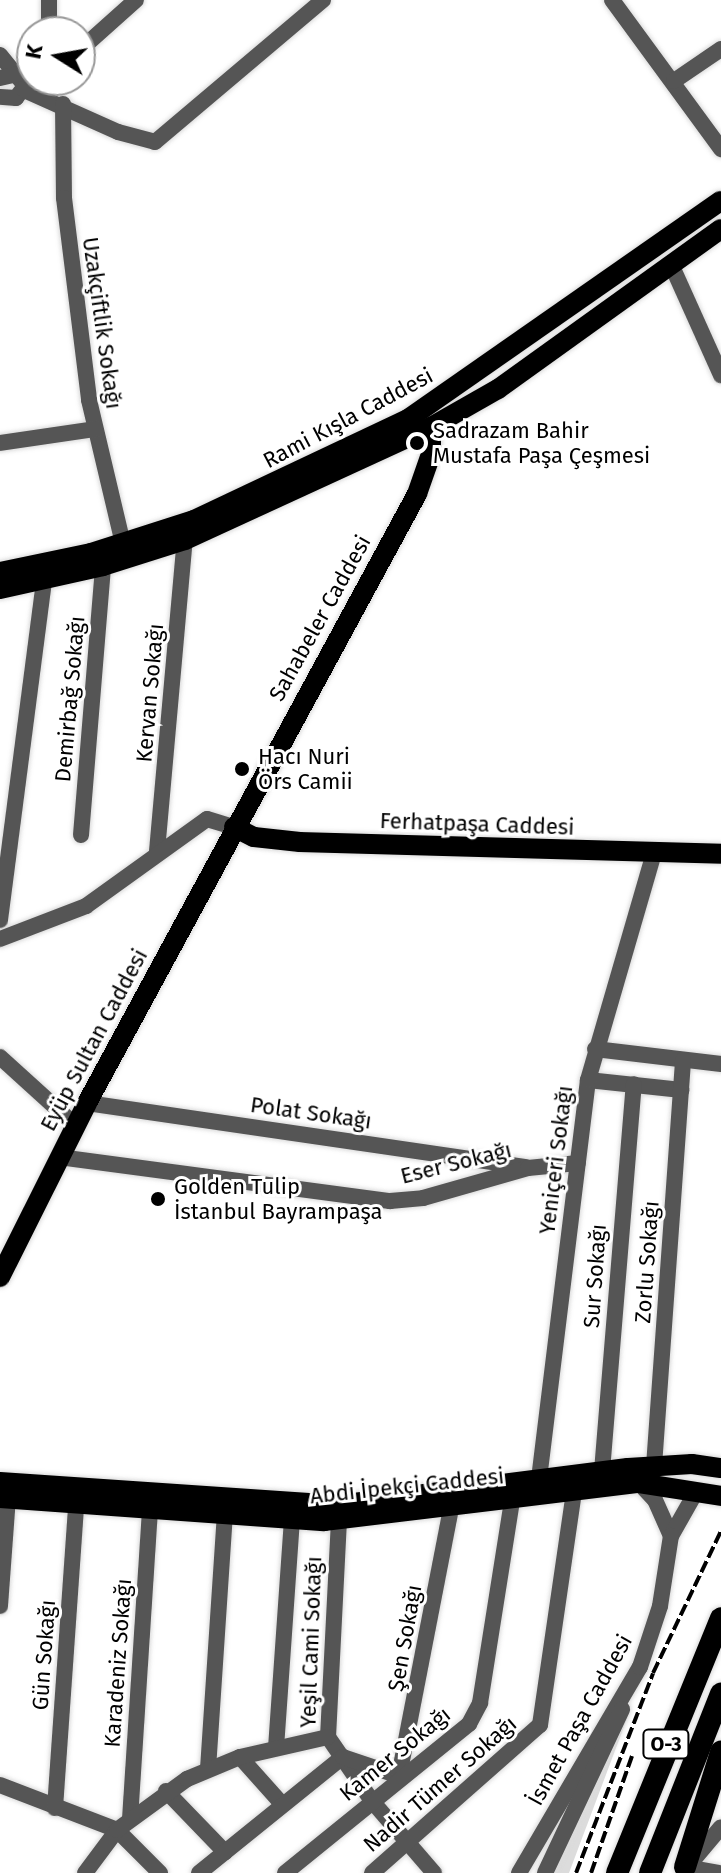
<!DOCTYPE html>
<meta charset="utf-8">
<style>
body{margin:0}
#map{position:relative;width:721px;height:1873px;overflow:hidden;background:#fff;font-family:"Fira Sans",sans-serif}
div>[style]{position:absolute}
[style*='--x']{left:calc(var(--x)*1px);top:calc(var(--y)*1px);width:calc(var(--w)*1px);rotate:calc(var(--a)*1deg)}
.green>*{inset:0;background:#dcdcdc}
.roads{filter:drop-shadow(0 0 2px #dbdbdb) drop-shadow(0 0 2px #dbdbdb)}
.minor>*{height:16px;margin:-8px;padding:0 8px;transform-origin:8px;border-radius:8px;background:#555}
.major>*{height:20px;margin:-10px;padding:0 10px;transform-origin:10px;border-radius:10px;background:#000}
.highway>*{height:22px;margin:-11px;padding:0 11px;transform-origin:11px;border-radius:11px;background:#000}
.rail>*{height:4px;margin-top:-2px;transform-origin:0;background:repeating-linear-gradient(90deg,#000 0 12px,transparent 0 16px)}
.dots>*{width:22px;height:22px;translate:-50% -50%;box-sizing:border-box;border:4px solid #fff;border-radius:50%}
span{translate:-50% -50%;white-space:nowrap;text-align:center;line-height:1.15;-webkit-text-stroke:6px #fff;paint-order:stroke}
.shield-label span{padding:2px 6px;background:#fff;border:2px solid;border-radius:6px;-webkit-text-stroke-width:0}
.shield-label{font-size:20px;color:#000;font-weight:700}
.street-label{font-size:22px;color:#000}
.poi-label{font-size:22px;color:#000}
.left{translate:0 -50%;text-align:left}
.north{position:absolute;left:16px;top:16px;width:80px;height:80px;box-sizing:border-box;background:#fff;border:2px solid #999;border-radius:50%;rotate:281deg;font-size:22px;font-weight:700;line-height:32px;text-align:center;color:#000}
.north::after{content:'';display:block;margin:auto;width:28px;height:36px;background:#000;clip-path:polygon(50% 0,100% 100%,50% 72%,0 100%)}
</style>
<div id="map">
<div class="green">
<i style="clip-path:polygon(631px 1708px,569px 1873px,553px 1873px)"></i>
</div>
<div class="roads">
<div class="minor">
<i style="--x:49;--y:0;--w:32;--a:90"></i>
<i style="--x:612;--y:0;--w:185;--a:53.8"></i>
<i style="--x:80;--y:50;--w:75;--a:-41.8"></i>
<i style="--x:0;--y:55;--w:40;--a:51"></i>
<i style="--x:25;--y:86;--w:15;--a:127"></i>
<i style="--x:16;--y:98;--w:16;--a:-176"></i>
<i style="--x:0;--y:78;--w:18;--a:-13"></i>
<i style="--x:674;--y:81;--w:57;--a:-34.2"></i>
<i style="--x:24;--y:90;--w:103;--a:24.1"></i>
<i style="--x:118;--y:132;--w:38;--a:15"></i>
<i style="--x:155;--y:142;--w:220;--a:-40.2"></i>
<i style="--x:63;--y:104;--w:94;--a:89.4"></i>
<i style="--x:64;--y:198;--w:204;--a:82.9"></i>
<i style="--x:89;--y:400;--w:148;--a:76.7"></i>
<i style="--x:671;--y:264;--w:122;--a:65.8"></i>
<i style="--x:0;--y:443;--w:96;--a:-8.4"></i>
<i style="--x:81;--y:835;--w:270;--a:-85.3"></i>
<i style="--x:157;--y:851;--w:312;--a:-84.9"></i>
<i style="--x:0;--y:920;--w:343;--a:-82.6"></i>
<i style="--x:0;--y:939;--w:92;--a:-21"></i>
<i style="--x:86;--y:906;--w:149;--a:-35.7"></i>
<i style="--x:207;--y:819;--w:28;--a:17"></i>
<i style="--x:595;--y:1049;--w:127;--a:6.8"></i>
<i style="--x:0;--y:1057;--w:101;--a:42.2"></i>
<i style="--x:588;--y:1080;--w:94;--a:6.1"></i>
<i style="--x:87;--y:1103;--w:444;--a:8.3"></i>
<i style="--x:59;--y:1157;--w:334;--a:7.6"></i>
<i style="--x:390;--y:1201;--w:33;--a:-5"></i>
<i style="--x:423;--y:1198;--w:109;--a:-15.9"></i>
<i style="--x:528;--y:1168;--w:50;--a:-5.7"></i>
<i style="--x:654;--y:1466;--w:407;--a:-85.9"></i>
<i style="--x:602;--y:1471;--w:388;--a:-85.3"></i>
<i style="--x:539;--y:1479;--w:402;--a:-83"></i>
<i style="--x:588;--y:1080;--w:236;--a:-73.8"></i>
<i style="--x:639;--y:1483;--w:23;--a:47"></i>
<i style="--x:655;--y:1500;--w:39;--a:66"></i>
<i style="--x:339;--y:1520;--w:217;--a:92.9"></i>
<i style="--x:328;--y:1737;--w:78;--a:55.5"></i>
<i style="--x:372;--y:1801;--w:95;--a:49.3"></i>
<i style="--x:671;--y:1536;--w:51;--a:-60.4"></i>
<i style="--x:0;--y:1606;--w:108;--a:-85.8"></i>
<i style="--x:276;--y:1748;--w:229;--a:-86"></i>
<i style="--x:240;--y:1757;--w:63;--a:48.2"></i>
<i style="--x:208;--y:1769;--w:254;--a:-86.2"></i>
<i style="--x:0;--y:1785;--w:125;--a:21"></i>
<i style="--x:117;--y:1830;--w:61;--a:45"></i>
<i style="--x:166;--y:1791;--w:85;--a:46"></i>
<i style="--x:55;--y:1808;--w:305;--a:-86"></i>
<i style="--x:130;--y:1819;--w:311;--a:-86.3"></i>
<i style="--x:685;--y:1867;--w:34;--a:10"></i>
<i style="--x:684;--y:1871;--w:57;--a:-49.9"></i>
<i style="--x:85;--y:1873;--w:54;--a:-53.3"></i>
<i style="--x:117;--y:1830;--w:87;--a:-36.1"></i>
<i style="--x:187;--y:1779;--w:57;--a:-22.5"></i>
<i style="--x:240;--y:1757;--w:90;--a:-12.8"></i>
<i style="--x:199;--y:1873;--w:185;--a:-38.9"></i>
<i style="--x:343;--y:1757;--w:59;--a:18.7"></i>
<i style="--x:399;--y:1776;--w:273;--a:-79"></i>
<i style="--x:285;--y:1873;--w:237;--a:-39"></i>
<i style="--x:469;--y:1724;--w:24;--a:-62"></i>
<i style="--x:480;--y:1703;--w:206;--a:-81"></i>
<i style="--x:372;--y:1873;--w:224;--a:-41.4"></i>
<i style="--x:540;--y:1725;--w:235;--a:-81.7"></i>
<i style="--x:519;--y:1873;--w:239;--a:-59.6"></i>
<i style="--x:640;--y:1667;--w:64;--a:-71.8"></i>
<i style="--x:660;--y:1606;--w:71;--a:-81.1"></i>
<i style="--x:545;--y:1873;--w:181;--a:-64.8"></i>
</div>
<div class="major">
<i style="--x:0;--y:572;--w:93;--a:-11.8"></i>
<i style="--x:91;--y:553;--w:108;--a:-17.8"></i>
<i style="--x:194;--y:520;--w:237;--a:-25.3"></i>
<i style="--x:408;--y:419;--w:381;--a:-34.9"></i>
<i style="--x:0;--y:589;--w:106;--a:-12.6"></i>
<i style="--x:103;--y:566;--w:86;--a:-17.6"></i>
<i style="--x:185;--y:540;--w:271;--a:-24.7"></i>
<i style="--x:431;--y:427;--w:77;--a:-29.6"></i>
<i style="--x:498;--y:389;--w:274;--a:-35.7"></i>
<i style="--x:234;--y:827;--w:22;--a:27"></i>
<i style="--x:254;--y:837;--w:46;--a:6.2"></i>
<i style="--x:300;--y:842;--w:421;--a:1.6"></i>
<i style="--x:0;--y:1277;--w:195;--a:-63.4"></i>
<i style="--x:87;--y:1103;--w:693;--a:-61.55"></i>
<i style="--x:417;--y:494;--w:42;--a:-70.7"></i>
<i style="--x:431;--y:454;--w:27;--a:-90"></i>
<i style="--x:0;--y:1482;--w:339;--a:3.9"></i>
<i style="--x:338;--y:1505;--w:292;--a:-7.3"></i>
<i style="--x:628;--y:1468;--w:64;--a:-3.6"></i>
<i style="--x:692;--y:1464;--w:29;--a:8"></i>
<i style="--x:0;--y:1498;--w:325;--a:4.1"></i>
<i style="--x:324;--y:1521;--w:317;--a:-6.9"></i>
<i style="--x:639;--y:1483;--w:83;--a:9"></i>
</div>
<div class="highway">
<i style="--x:685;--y:1867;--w:121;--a:-72.6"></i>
<i style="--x:617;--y:1873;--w:275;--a:-67.8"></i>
<i style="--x:650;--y:1873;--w:193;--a:-68.4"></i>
</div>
</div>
<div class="rail">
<i style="--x:576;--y:1873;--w:214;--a:-68.9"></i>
<i style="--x:653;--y:1673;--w:157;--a:-64.4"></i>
<i style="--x:591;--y:1873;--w:124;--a:-70.7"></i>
</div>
<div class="dots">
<i style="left:417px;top:443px;background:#000"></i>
<i style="left:242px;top:769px;background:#000"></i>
<i style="left:158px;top:1199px;background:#000"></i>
</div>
<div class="shield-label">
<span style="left:666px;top:1744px">O-3</span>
</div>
<div class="street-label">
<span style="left:102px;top:323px;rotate:82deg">Uzakçiftlik Sokağı</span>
<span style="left:348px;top:418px;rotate:-28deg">Rami Kışla Caddesi</span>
<span style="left:320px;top:618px;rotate:-61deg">Sahabeler Caddesi</span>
<span style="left:150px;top:693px;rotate:-85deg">Kervan Sokağı</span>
<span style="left:70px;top:699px;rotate:-85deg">Demirbağ Sokağı</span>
<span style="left:477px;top:824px;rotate:2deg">Ferhatpaşa Caddesi</span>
<span style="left:94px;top:1040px;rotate:-62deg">Eyüp Sultan Caddesi</span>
<span style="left:311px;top:1113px;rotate:8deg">Polat Sokağı</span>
<span style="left:556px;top:1160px;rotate:-83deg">Yeniçeri Sokağı</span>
<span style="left:456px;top:1163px;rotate:-14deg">Eser Sokağı</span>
<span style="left:647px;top:1262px;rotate:-86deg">Zorlu Sokağı</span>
<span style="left:595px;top:1276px;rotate:-86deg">Sur Sokağı</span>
<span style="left:407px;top:1486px;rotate:-6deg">Abdi İpekçi Caddesi</span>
<span style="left:405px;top:1638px;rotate:-80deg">Şen Sokağı</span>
<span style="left:311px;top:1642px;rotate:-88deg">Yeşil Cami Sokağı</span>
<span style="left:44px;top:1655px;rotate:-86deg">Gün Sokağı</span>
<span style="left:118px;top:1663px;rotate:-86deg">Karadeniz Sokağı</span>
<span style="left:580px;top:1720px;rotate:-61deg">İsmet Paşa Caddesi</span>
<span style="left:395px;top:1754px;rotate:-39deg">Kamer Sokağı</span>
<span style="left:440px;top:1784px;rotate:-41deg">Nadir Tümer Sokağı</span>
</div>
<div class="poi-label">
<span class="left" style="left:433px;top:443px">Sadrazam Bahir<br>Mustafa Paşa Çeşmesi</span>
<span class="left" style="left:258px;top:769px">Hacı Nuri<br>Örs Camii</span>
<span class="left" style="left:174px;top:1199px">Golden Tulip<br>İstanbul Bayrampaşa</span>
</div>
<div class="north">K</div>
</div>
